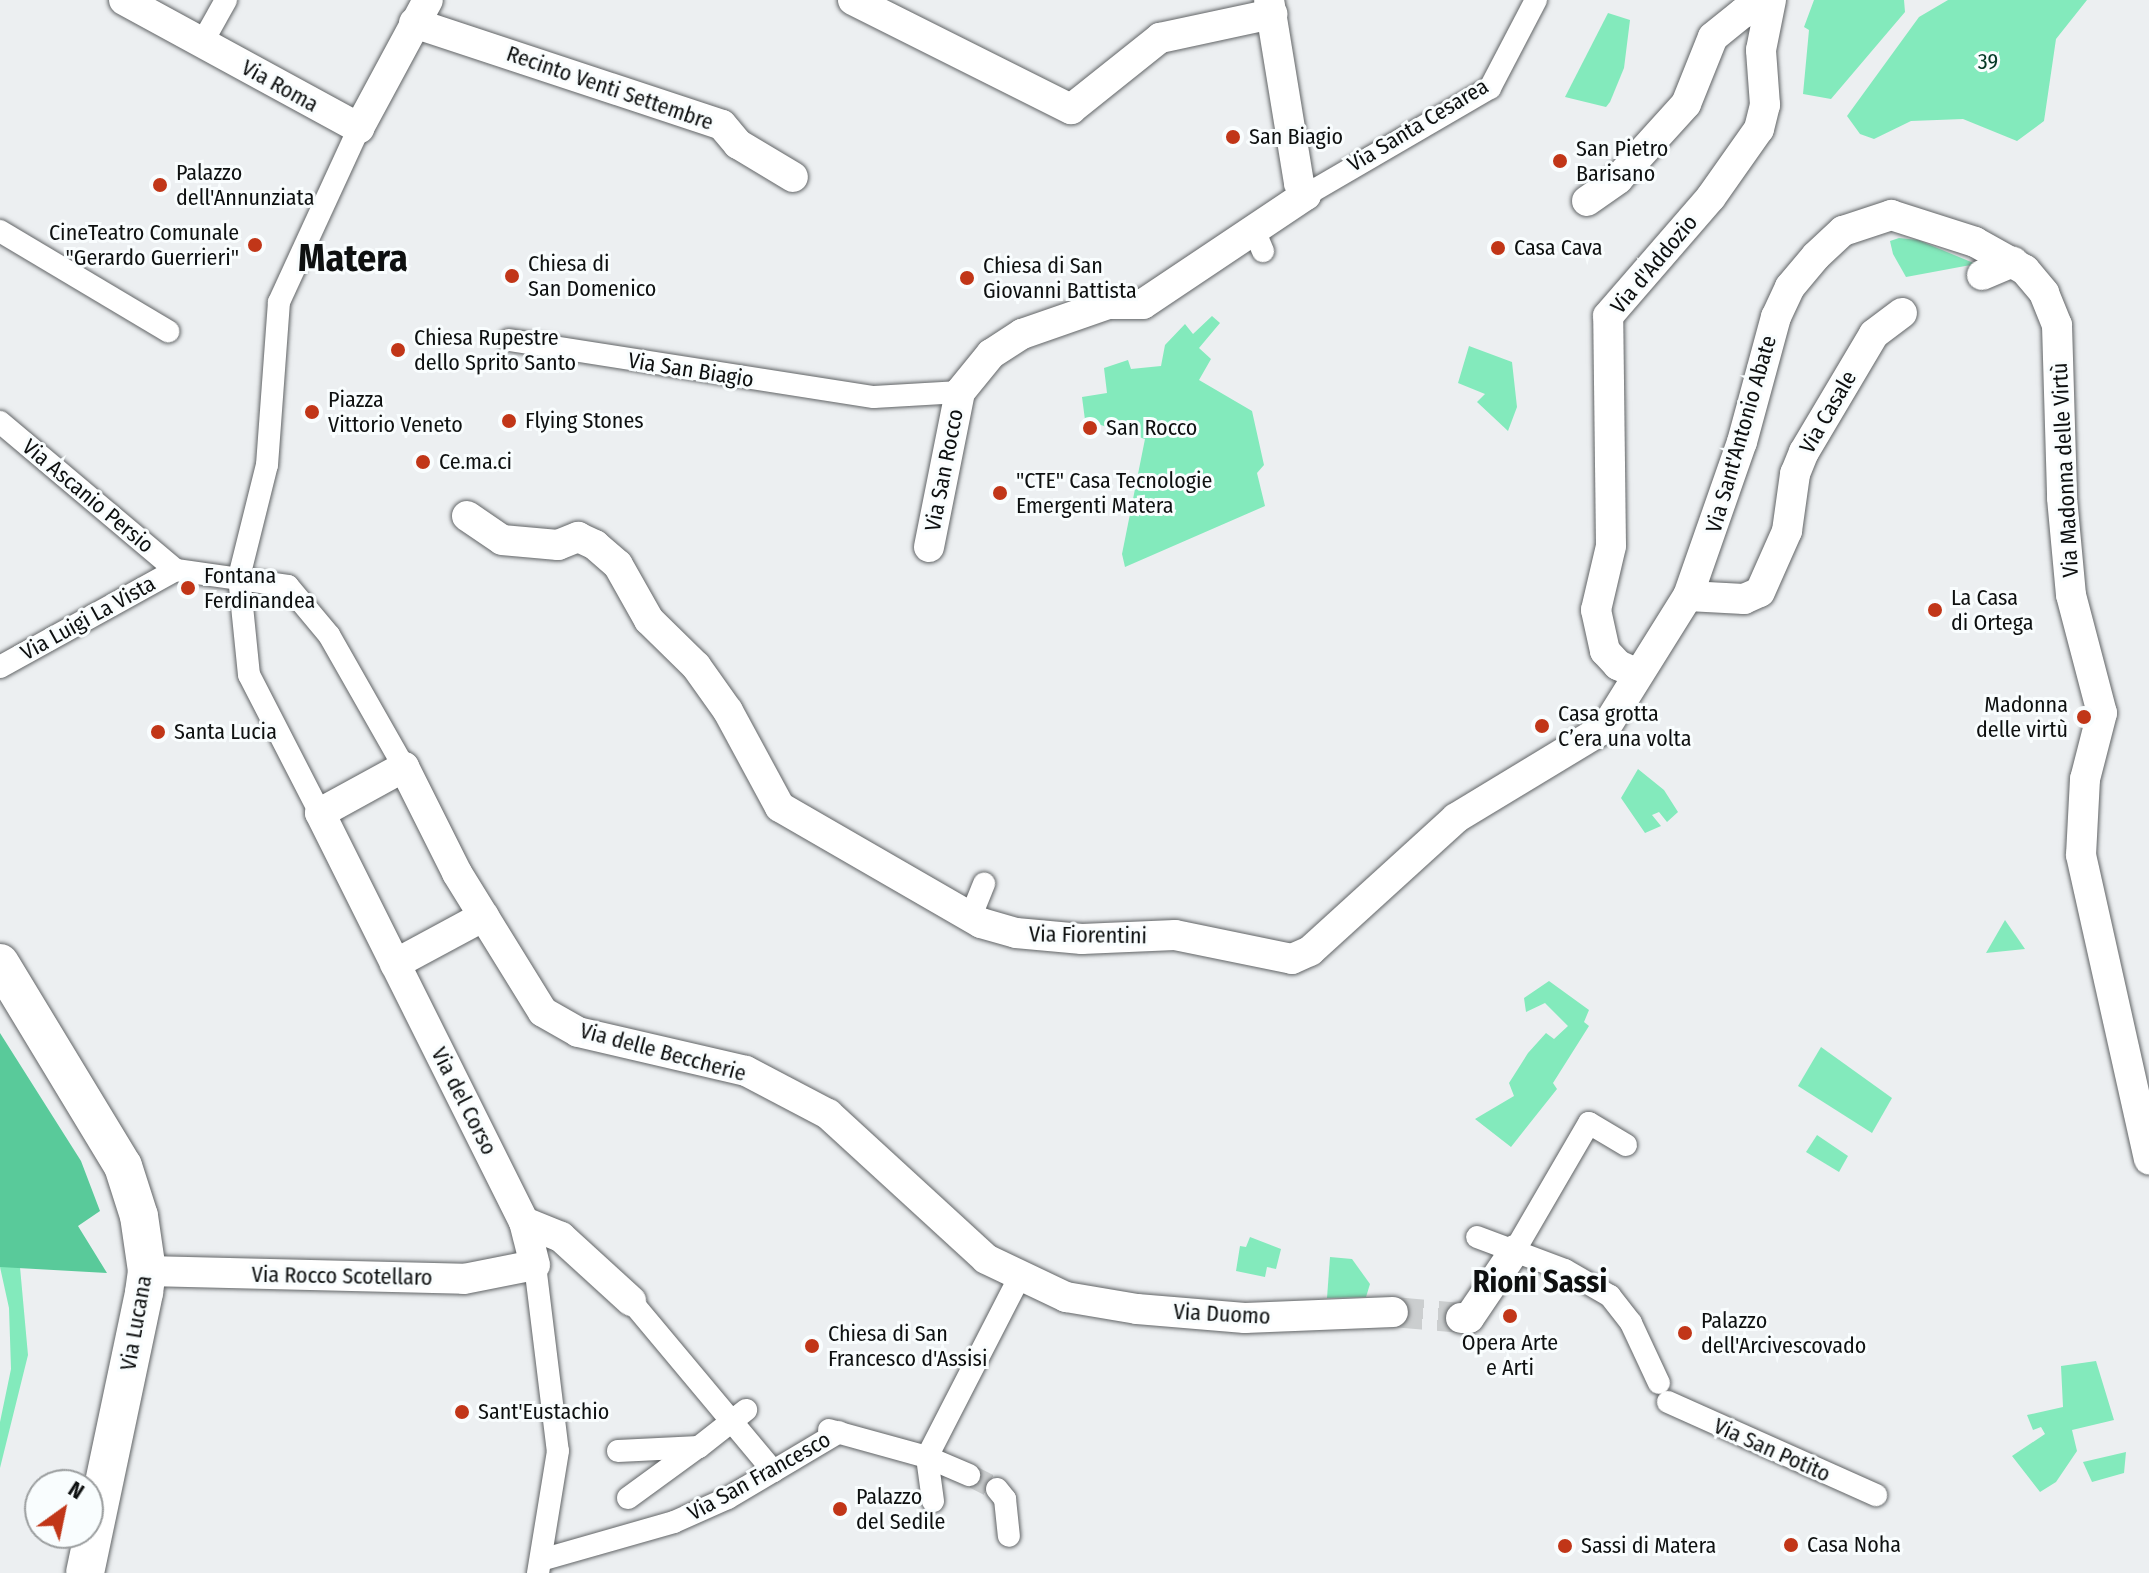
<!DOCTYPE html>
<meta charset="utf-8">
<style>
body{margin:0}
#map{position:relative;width:2149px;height:1573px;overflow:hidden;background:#eceff1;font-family:"Fira Sans Condensed",sans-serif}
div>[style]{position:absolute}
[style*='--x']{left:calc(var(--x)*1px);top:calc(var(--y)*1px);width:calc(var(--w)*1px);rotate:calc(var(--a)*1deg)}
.green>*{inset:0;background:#83eabc}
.forest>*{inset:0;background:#59ca9a}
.pedestrian-tunnel>*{height:22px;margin-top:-11px;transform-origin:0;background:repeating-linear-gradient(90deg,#cbcecf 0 22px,transparent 0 33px)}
.minor-tunnel>*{height:30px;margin-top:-15px;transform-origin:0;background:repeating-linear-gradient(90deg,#cbcecf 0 30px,transparent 0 45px)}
.roads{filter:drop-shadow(0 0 2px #616466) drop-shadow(0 0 2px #616466)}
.pedestrian>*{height:22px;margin:-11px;padding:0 11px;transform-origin:11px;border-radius:11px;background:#fff}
.minor>*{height:30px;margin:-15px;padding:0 15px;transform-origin:15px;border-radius:15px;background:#fff}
.tertiary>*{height:38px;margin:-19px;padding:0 19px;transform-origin:19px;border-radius:19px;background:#fff}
.dots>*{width:22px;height:22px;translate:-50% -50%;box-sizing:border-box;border:4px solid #f9fdfe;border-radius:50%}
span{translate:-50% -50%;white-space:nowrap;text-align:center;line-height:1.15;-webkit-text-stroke:6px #f9fdfe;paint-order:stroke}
.park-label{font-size:22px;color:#053926}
.street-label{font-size:22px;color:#0e1010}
.poi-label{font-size:22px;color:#0e1010}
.left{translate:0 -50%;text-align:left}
.right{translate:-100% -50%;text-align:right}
.district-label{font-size:30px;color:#0e1010;font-weight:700}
.town-label{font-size:38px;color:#0e1010;font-weight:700}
.north{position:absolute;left:24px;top:1469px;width:80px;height:80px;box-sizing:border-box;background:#f9fdfe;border:2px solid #9b9e9f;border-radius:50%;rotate:33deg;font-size:22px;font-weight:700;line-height:32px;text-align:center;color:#0e1010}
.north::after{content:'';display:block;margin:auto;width:28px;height:36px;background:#c13618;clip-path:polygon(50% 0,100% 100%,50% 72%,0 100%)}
</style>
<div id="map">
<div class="green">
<i style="clip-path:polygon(1814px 0,1904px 0,1905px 12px,1831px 99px,1803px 94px,1809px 30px,1804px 27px)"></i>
<i style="clip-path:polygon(1948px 0,2087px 0,2056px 39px,2044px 121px,2017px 141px,1963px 119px,1911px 121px,1874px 139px,1860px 134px,1847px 116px,1919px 17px)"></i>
<i style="clip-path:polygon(1608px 13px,1630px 20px,1624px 68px,1610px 102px,1606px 107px,1565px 97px)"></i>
<i style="clip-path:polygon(1899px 238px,1918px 240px,1976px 264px,1906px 277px,1893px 254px,1890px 241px)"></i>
<i style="clip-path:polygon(1212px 316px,1220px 323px,1199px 348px,1211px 359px,1199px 380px,1252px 411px,1264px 465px,1257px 473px,1265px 506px,1125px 567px,1122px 554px,1145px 439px,1085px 420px,1082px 397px,1107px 393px,1104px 368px,1128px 360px,1131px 369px,1161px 366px,1165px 345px,1185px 324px,1193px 334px)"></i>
<i style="clip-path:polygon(1469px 346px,1512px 362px,1517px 407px,1508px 431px,1477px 402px,1485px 394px,1458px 383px)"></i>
<i style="clip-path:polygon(1638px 769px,1664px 790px,1678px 812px,1667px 822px,1659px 812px,1652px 815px,1661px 826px,1645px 833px,1621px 798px)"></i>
<i style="clip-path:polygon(2005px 920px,2025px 949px,1986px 953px)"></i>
<i style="clip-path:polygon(1549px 981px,1589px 1010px,1584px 1022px,1589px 1026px,1553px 1083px,1557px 1089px,1511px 1147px,1475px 1119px,1514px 1096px,1509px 1083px,1528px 1053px,1546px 1033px,1554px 1039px,1568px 1026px,1545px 1003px,1526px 1012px,1524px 998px)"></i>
<i style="clip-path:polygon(1821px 1047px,1892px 1098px,1872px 1133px,1798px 1086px)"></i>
<i style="clip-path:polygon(1817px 1135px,1848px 1156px,1839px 1172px,1806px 1152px)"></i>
<i style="clip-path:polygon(1250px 1237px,1281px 1249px,1276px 1269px,1267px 1267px,1265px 1277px,1236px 1271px,1240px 1246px,1246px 1247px)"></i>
<i style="clip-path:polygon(1330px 1257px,1352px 1259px,1370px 1284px,1366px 1297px,1327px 1298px)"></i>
<i style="clip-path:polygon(0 1267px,20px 1267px,28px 1355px,0 1468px,0 1422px,11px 1369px,9px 1308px)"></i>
<i style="clip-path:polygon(2096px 1361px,2114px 1420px,2072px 1430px,2077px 1451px,2056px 1482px,2040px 1492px,2012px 1456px,2045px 1434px,2041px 1427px,2033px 1430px,2027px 1415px,2063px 1407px,2061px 1366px)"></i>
<i style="clip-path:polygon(2126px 1452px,2124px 1473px,2092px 1482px,2083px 1462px)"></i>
</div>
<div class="forest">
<i style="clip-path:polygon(0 1033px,81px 1161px,100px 1211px,78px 1226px,107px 1273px,0 1267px)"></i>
</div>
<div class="pedestrian-tunnel">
<i style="--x:969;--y:1475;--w:31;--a:27"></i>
</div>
<div class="minor-tunnel">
<i style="--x:1393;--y:1312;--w:68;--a:5"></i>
</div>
<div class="roads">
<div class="pedestrian">
<i style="--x:202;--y:43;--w:49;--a:-60.8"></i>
<i style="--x:1306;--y:195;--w:213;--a:-30.2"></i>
<i style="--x:1490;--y:88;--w:99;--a:-62.4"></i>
<i style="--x:1254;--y:230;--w:23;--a:67"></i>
<i style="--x:0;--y:231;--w:196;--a:30.8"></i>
<i style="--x:509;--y:340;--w:369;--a:8.9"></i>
<i style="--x:874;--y:397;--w:86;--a:-3.3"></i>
<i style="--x:0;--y:422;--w:230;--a:40.1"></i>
<i style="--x:176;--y:570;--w:113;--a:8.1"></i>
<i style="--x:288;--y:586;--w:64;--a:50.1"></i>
<i style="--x:329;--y:635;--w:152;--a:60.4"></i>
<i style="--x:0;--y:667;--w:201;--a:-28.9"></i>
<i style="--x:320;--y:813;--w:155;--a:-117.2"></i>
<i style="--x:249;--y:675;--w:99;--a:-95.8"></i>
<i style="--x:239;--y:577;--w:115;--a:-76"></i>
<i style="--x:267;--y:465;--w:163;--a:-85.8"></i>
<i style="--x:279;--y:302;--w:192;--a:-65.3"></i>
<i style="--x:971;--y:916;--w:35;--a:-68"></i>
<i style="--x:1477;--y:1237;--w:94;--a:20.6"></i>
<i style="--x:1565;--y:1270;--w:52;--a:30"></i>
<i style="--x:1610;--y:1296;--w:34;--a:52"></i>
<i style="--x:1631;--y:1323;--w:66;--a:65"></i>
<i style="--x:1515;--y:1250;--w:147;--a:-59.8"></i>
<i style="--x:1589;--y:1123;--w:43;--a:30.7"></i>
<i style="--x:535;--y:1265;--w:187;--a:83"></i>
<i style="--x:558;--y:1451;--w:124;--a:99.3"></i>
<i style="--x:631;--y:1301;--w:222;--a:50.1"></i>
<i style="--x:1668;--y:1402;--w:228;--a:24.1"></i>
<i style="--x:829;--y:1430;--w:102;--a:15.4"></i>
<i style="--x:927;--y:1457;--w:46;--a:23.2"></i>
<i style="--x:618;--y:1451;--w:81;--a:-2.8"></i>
<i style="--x:699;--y:1447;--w:60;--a:-38.2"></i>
<i style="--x:997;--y:1489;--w:13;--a:51"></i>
<i style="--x:1005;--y:1499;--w:37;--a:84"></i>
<i style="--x:628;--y:1498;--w:87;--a:-36.1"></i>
<i style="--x:933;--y:1501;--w:44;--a:-97.8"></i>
<i style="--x:927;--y:1457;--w:203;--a:-62.8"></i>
<i style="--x:541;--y:1560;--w:138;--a:-15.9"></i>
<i style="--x:674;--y:1522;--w:59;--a:-24"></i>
<i style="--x:728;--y:1498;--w:129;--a:-30.7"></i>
</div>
<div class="minor">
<i style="--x:124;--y:0;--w:268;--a:28.6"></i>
<i style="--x:359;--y:128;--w:145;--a:-61.7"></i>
<i style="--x:853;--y:0;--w:244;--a:26.6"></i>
<i style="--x:1071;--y:109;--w:114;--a:-38.6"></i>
<i style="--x:1160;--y:38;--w:115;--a:-12.1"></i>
<i style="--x:414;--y:23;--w:324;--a:18.3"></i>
<i style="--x:722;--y:125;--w:25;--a:50"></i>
<i style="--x:738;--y:144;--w:64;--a:31"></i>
<i style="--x:1587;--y:201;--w:38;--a:-35"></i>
<i style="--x:1618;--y:179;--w:101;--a:-47.8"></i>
<i style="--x:1686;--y:104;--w:72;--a:-68.1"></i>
<i style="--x:1713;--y:37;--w:38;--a:-39"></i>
<i style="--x:1743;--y:13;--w:29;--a:-22"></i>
<i style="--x:1982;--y:275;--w:34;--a:-23"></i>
<i style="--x:467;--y:516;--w:42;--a:34.4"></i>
<i style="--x:502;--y:540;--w:56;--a:5.1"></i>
<i style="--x:558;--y:545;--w:22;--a:-22"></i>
<i style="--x:578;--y:537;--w:19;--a:25"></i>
<i style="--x:595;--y:545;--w:30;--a:41"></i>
<i style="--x:618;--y:565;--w:63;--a:60.6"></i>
<i style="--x:649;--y:620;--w:66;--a:44.4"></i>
<i style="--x:696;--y:666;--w:55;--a:54.6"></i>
<i style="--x:728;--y:711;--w:109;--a:61.6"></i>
<i style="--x:780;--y:807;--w:232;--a:30"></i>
<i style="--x:981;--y:923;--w:36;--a:16"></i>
<i style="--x:1016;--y:933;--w:66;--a:5.2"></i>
<i style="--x:1082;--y:939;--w:93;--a:-2.5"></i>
<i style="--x:1175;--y:935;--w:119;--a:11.6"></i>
<i style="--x:1292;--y:959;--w:20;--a:-24"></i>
<i style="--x:1310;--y:951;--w:197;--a:-42.3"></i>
<i style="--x:1456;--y:818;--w:175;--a:-31.2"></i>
<i style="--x:1606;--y:727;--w:155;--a:-58"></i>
<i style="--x:1688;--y:596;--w:163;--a:-70.7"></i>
<i style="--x:1742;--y:442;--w:130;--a:-74.8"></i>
<i style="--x:1776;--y:317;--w:33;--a:-65"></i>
<i style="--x:1790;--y:287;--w:40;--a:-50"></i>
<i style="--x:1816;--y:256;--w:37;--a:-43"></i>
<i style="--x:1843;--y:231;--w:51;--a:-18.4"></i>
<i style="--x:1891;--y:215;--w:88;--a:17.8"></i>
<i style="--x:1975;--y:242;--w:57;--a:29.2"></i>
<i style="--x:2025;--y:270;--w:30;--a:50"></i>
<i style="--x:2044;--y:293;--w:35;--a:68"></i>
<i style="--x:2057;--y:325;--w:173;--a:88.3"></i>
<i style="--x:2062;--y:498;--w:97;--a:84.7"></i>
<i style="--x:2071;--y:595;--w:122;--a:75.3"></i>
<i style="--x:2102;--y:713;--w:68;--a:104.4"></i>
<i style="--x:2085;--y:779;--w:76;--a:93"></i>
<i style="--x:2081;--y:855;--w:312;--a:77.4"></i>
<i style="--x:929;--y:547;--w:158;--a:-78.7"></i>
<i style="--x:960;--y:392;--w:49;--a:-50.8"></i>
<i style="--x:991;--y:354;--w:37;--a:-33"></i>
<i style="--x:1022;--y:334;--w:91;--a:-19.2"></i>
<i style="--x:1108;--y:304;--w:35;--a:0"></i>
<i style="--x:1143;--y:304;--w:196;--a:-33.8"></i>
<i style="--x:1306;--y:195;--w:14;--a:-120"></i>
<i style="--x:1299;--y:183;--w:185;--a:-99.3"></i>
<i style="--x:1688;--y:596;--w:56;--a:3.1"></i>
<i style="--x:1744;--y:599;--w:17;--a:-24"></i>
<i style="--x:1760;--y:592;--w:67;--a:-66.1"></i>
<i style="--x:1787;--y:531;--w:58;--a:-82"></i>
<i style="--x:1795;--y:474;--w:24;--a:-68"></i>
<i style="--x:1804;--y:452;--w:137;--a:-59.3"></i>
<i style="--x:1874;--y:334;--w:35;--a:-37"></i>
<i style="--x:1638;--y:674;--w:22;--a:-156"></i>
<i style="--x:1618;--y:665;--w:19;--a:-133"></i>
<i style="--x:1605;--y:651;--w:42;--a:-102.4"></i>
<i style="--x:1596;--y:610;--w:66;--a:-76.8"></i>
<i style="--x:1611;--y:546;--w:230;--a:-90.7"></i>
<i style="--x:1608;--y:316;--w:157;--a:-49.1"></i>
<i style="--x:1711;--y:197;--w:83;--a:-54.8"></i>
<i style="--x:1759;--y:129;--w:25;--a:-76"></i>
<i style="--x:1765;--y:105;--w:55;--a:-94.2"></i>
<i style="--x:1761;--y:50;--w:51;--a:-78.7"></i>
<i style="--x:395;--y:964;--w:101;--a:-28.3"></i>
<i style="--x:524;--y:1222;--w:40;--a:22"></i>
<i style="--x:561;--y:1237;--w:95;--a:42.4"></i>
<i style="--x:147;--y:1271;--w:317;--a:1.4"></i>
<i style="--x:464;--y:1279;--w:72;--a:-11.2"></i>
<i style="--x:535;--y:1265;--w:44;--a:-104.3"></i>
<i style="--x:524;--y:1222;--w:457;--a:-116.5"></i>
<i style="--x:320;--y:813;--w:96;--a:-28.7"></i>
<i style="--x:404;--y:767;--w:119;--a:63.4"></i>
<i style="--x:457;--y:873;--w:163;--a:58.3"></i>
<i style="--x:543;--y:1012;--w:40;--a:29.7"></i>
<i style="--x:578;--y:1032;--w:172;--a:13.1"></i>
<i style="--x:746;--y:1071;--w:93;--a:27.7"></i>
<i style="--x:828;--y:1114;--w:214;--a:42.5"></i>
<i style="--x:986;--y:1259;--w:89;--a:25.4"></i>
<i style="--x:1066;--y:1297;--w:72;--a:9.6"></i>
<i style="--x:1137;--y:1309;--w:108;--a:4.8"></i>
<i style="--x:1245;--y:1318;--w:148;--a:-2.3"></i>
<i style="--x:1461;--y:1318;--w:8;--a:0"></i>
<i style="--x:1469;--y:1318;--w:82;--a:-55.9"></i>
</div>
<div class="tertiary">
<i style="--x:0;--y:963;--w:237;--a:58.8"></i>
<i style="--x:123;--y:1166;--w:52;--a:72.3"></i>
<i style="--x:139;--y:1216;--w:56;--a:81.7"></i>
<i style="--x:147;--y:1271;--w:22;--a:98"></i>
<i style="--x:144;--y:1293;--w:286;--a:101.9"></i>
</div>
</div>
<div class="dots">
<i style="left:1233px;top:137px;background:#c13618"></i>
<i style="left:1560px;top:161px;background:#c13618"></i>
<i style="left:160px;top:185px;background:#c13618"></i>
<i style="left:255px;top:245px;background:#c13618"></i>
<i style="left:1498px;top:248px;background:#c13618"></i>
<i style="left:512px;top:276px;background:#c13618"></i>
<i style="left:967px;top:278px;background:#c13618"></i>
<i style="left:398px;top:350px;background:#c13618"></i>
<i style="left:312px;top:412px;background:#c13618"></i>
<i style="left:509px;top:421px;background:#c13618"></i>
<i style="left:1090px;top:428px;background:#c13618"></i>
<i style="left:423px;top:462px;background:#c13618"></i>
<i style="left:1000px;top:493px;background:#c13618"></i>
<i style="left:188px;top:588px;background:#c13618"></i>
<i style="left:1935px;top:610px;background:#c13618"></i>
<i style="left:2084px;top:717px;background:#c13618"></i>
<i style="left:1542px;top:726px;background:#c13618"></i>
<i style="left:158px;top:732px;background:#c13618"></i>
<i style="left:1510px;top:1316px;background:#c13618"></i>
<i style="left:1685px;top:1333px;background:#c13618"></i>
<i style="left:812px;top:1346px;background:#c13618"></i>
<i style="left:462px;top:1412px;background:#c13618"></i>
<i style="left:840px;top:1509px;background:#c13618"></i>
<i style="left:1791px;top:1545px;background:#c13618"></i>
<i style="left:1565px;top:1546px;background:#c13618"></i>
</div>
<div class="park-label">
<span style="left:1988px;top:62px">39</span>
</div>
<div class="street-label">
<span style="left:280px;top:86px;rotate:29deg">Via Roma</span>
<span style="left:610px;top:88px;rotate:19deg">Recinto Venti Settembre</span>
<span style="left:1418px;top:125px;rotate:-31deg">Via Santa Cesarea</span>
<span style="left:1654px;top:264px;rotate:-50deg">Via d'Addozio</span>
<span style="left:691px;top:370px;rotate:9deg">Via San Biagio</span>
<span style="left:1828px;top:412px;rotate:-60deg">Via Casale</span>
<span style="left:1741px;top:434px;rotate:-74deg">Via Sant'Antonio Abate</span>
<span style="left:944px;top:470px;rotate:-79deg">Via San Rocco</span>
<span style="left:2065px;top:470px;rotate:-93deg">Via Madonna delle Virtù</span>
<span style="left:88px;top:496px;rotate:40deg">Via Ascanio Persio</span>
<span style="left:88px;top:618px;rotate:-29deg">Via Luigi La Vista</span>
<span style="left:1088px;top:935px;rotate:1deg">Via Fiorentini</span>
<span style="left:663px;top:1052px;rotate:15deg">Via delle Beccherie</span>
<span style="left:464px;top:1101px;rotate:63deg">Via del Corso</span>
<span style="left:342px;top:1276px;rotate:1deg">Via Rocco Scotellaro</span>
<span style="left:1222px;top:1314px;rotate:3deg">Via Duomo</span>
<span style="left:136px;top:1323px;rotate:-80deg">Via Lucana</span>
<span style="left:1772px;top:1450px;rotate:24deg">Via San Potito</span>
<span style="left:759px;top:1476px;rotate:-29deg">Via San Francesco</span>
</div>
<div class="poi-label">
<span class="left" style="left:1249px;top:137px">San Biagio</span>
<span class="left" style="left:1576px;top:161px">San Pietro<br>Barisano</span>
<span class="left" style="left:176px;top:185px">Palazzo<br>dell'Annunziata</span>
<span class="right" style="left:239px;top:245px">CineTeatro Comunale<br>"Gerardo Guerrieri"</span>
<span class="left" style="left:1514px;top:248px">Casa Cava</span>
<span class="left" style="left:528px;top:276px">Chiesa di<br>San Domenico</span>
<span class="left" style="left:983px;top:278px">Chiesa di San<br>Giovanni Battista</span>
<span class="left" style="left:414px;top:350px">Chiesa Rupestre<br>dello Sprito Santo</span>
<span class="left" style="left:328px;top:412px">Piazza<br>Vittorio Veneto</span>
<span class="left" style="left:525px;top:421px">Flying Stones</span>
<span class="left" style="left:1106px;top:428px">San Rocco</span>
<span class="left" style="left:439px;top:462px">Ce.ma.ci</span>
<span class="left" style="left:1016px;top:493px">"CTE" Casa Tecnologie<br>Emergenti Matera</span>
<span class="left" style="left:204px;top:588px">Fontana<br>Ferdinandea</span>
<span class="left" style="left:1951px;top:610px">La Casa<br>di Ortega</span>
<span class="right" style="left:2068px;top:717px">Madonna<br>delle virtù</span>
<span class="left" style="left:1558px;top:726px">Casa grotta<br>C’era una volta</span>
<span class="left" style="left:174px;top:732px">Santa Lucia</span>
<span class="left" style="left:1701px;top:1333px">Palazzo<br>dell'Arcivescovado</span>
<span class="left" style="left:828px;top:1346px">Chiesa di San<br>Francesco d'Assisi</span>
<span style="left:1510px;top:1355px">Opera Arte<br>e Arti</span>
<span class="left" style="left:478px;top:1412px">Sant'Eustachio</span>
<span class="left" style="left:856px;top:1509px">Palazzo<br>del Sedile</span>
<span class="left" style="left:1807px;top:1545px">Casa Noha</span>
<span class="left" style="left:1581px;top:1546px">Sassi di Matera</span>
</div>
<div class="district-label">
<span style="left:1540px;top:1282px">Rioni Sassi</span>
</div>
<div class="town-label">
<span style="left:353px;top:259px">Matera</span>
</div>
<div class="north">N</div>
</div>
